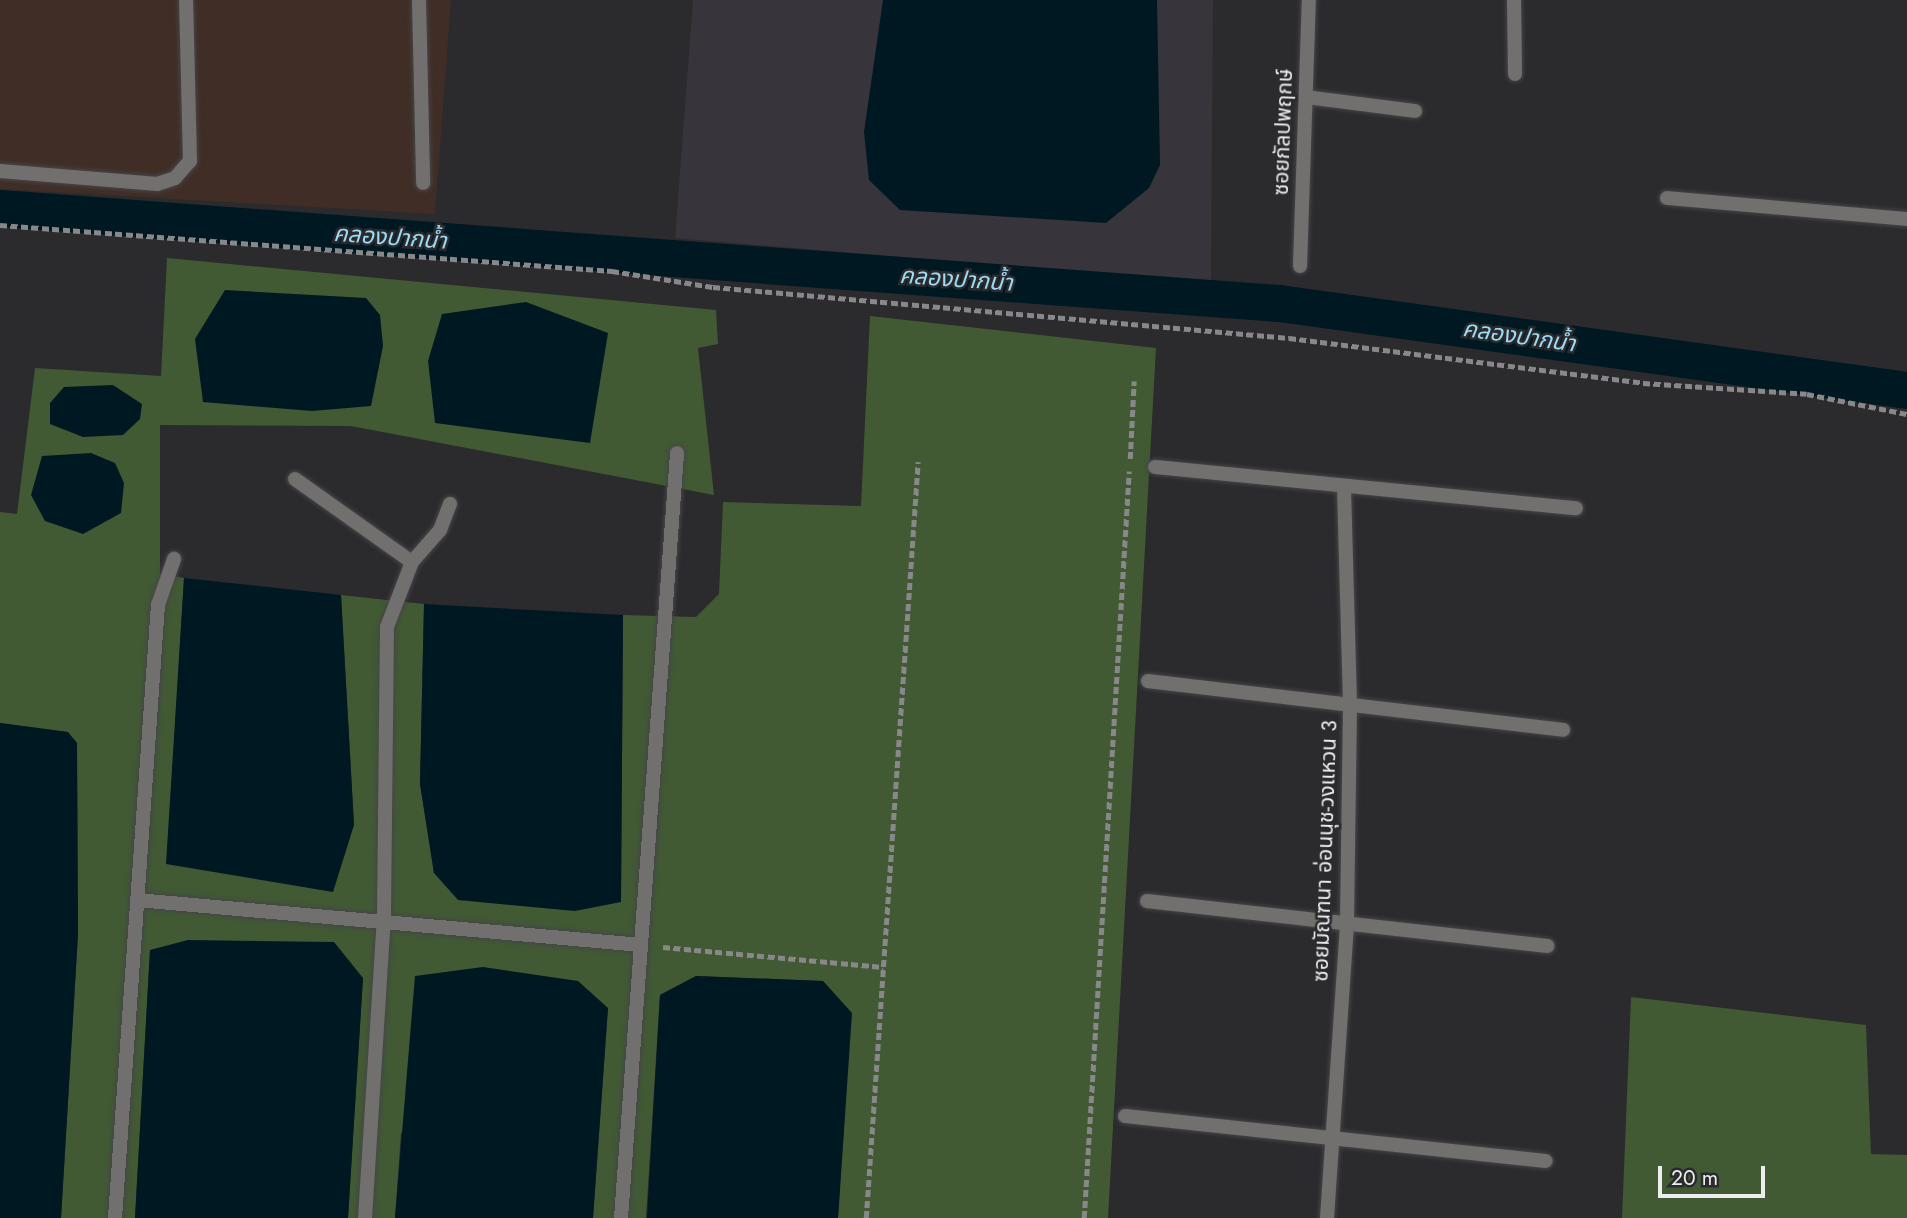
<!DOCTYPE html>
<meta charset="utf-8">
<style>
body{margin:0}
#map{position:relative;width:1907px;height:1218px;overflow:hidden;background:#2b2a2d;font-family:Jost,"Noto Sans Thai",sans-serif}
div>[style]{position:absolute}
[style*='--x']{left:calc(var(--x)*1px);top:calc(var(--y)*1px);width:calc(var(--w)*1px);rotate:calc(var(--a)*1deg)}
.built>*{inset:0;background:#38343b}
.industrial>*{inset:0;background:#402e26}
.green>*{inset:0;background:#415a34}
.water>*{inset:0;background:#001821}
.canal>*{height:37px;margin:-18.5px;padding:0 18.5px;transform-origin:18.5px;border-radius:18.5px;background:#001821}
.path>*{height:4.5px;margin-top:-2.25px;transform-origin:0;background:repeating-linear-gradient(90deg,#888789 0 7px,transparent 0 10.5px)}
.roads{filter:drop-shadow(0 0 2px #464548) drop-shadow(0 0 2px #464548)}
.minor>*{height:14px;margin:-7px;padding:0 7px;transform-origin:7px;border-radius:7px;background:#71706f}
span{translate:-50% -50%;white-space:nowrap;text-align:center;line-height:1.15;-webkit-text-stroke:5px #2b2a2d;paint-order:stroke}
.street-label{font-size:21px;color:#edecee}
.water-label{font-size:23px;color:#9bdbf5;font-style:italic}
.scale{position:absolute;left:1658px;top:1166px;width:107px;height:32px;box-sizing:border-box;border:4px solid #edecee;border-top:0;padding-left:9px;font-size:21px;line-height:24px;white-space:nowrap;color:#edecee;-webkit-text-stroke:5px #2b2a2d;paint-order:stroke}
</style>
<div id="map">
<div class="built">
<i style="clip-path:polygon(693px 0,1213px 0,1211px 283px,675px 238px)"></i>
</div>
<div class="industrial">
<i style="clip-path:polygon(0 0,451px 0,435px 214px,0 189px)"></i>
</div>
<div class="green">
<i style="clip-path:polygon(167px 258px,716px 310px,718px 344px,698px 348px,714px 495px,351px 426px,160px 425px,160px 574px,184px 578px,167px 864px,354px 825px,341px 595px,424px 604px,420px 784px,434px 873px,621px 901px,623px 615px,696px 617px,719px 594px,723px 502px,861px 506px,870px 316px,1156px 348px,1108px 1218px,838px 1218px,851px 1013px,823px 981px,696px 976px,660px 995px,646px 1218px,593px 1218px,608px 1008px,401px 1133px,395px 1218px,348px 1218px,363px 978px,150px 950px,135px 1218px,61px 1218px,78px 934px,77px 743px,67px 732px,0 723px,0 512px,17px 514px,35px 368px,161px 376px)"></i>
<i style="clip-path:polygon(1631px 997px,1866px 1025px,1871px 1154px,1907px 1155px,1907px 1218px,1622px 1218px)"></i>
</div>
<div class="water">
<i style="clip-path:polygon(883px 0,1157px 0,1160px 165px,1149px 188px,1106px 223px,900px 210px,869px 180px,864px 132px)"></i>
<i style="clip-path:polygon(225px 290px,366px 298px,380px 315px,383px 346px,371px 406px,312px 411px,203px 402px,195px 339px)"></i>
<i style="clip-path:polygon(526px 302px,608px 333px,590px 443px,435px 423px,428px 361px,442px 314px)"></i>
<i style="clip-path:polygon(113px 385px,142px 404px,140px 419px,123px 435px,83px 437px,50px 424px,50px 403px,64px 387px)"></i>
<i style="clip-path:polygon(91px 453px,115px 463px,124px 483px,121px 513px,83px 534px,45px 521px,31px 495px,42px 456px)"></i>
<i style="clip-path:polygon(184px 578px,341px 595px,354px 825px,333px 892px,166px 864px)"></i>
<i style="clip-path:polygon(424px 604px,623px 615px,621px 902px,575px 911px,458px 900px,434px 873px,420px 784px)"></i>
<i style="clip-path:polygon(0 723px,68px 732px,77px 743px,78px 934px,61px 1218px,0 1218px)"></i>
<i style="clip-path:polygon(188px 940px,334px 942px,363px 978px,348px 1218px,135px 1218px,150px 950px)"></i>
<i style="clip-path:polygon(483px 967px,578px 981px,608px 1008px,593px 1218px,395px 1218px,415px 976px)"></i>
<i style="clip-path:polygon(696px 976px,823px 981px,852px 1013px,838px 1218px,647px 1218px,660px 995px)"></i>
</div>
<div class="canal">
<i style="--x:0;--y:208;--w:1283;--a:4.25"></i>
<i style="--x:1279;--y:303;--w:634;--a:7.89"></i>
</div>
<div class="path">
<i style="--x:0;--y:225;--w:614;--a:4.3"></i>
<i style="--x:612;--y:271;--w:102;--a:9"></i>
<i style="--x:713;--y:287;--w:578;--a:5.06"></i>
<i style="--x:1289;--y:338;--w:357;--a:7.2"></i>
<i style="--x:1643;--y:383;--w:164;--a:3.8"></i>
<i style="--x:1807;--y:394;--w:102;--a:11.3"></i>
<i style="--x:1130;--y:459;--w:78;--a:-87.1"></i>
<i style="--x:663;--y:947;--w:221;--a:5.2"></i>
<i style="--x:866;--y:1218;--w:758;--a:-86.07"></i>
<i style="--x:1084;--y:1218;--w:748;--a:-86.55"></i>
</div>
<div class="roads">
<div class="minor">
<i style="--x:419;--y:0;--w:183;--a:88.7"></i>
<i style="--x:1514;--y:0;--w:74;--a:89.2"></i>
<i style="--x:1306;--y:97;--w:110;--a:7.3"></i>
<i style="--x:0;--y:171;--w:158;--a:4.7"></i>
<i style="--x:157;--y:184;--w:19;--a:-18"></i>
<i style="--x:175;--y:178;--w:23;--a:-49"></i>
<i style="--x:190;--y:161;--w:161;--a:-91.4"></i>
<i style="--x:1667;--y:198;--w:241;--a:5"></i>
<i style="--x:1300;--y:266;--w:266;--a:-88.1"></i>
<i style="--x:1155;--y:467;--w:423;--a:5.6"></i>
<i style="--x:295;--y:479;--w:143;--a:35.4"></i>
<i style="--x:1148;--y:681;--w:418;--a:6.7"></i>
<i style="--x:137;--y:900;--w:506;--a:5.1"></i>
<i style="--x:1147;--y:901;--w:403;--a:6.4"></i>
<i style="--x:1125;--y:1116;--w:423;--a:6.1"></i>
<i style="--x:115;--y:1218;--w:615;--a:-85.99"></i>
<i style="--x:158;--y:605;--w:49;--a:-70.8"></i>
<i style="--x:365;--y:1218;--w:305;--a:-86.4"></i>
<i style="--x:384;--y:914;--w:287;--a:-89.4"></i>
<i style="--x:387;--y:627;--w:70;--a:-69"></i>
<i style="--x:412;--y:562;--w:43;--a:-48.8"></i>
<i style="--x:440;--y:530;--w:28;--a:-69"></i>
<i style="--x:621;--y:1218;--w:767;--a:-85.81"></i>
<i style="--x:1327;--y:1218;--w:298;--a:-86.1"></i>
<i style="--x:1347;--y:921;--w:218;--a:-89.2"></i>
<i style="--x:1350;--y:703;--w:217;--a:-91.6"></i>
</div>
</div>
<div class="street-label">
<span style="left:1283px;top:132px;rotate:-88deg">ซอยกัลปพฤกษ์</span>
<span style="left:1325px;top:851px;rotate:-88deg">ซอยมัณฑนา อ่อนนุช-วงแหวน 3</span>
</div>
<div class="water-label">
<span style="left:390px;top:237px;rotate:4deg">คลองปากน้ำ</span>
<span style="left:956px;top:279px;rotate:4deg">คลองปากน้ำ</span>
<span style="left:1519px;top:336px;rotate:8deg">คลองปากน้ำ</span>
</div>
<div class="scale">20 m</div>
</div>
